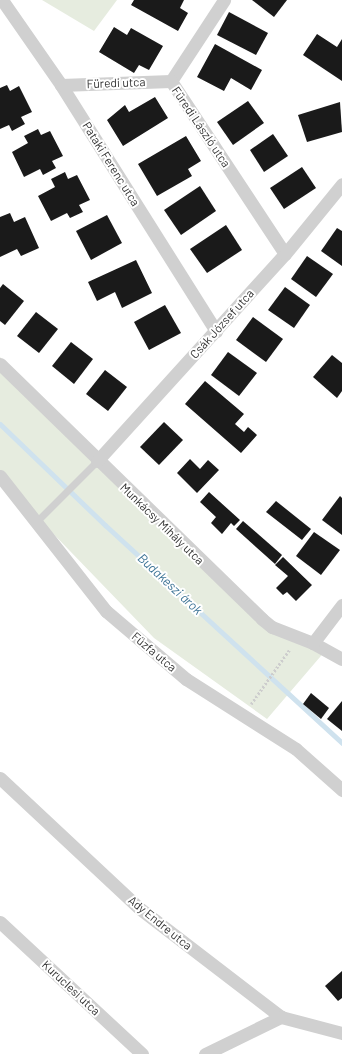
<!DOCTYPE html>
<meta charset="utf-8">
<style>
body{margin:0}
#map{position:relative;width:342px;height:1054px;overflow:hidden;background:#fff;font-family:Barlow,sans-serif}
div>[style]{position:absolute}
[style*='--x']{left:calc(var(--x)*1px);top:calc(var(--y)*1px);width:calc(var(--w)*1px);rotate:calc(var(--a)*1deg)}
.green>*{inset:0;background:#e6ecdf}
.stream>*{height:5px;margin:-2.5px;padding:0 2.5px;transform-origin:2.5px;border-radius:2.5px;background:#cfe2ee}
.building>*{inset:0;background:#1a1a1a}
.path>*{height:2.5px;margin-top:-1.25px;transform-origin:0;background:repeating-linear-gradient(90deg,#cdcdcd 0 2px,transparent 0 4px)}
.service>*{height:7px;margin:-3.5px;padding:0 3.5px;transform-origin:3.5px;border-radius:3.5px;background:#d0d0d0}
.minor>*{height:13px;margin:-6.5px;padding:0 6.5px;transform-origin:6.5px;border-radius:6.5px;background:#d0d0d0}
span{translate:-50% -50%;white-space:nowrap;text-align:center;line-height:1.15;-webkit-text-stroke:4px #fff;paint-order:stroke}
.street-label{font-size:12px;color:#333}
.water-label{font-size:13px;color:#3f7597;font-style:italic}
</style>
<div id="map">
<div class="green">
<i style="clip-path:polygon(42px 0,117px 0,94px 31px)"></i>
<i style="clip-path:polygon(0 357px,42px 405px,246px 600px,296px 639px,326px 650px,267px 719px,154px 638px,41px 521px,0 470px)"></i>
</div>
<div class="stream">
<i style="--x:0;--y:424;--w:146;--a:43.9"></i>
<i style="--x:105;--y:525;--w:322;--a:42.6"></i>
</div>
<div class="building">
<i style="clip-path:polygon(134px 0,184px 0,180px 8px,188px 13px,178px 31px,131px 5px)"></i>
<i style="clip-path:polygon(252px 0,287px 0,274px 17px)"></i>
<i style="clip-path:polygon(229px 12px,268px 33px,256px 55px,217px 35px)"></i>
<i style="clip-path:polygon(114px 27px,127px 35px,131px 28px,163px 46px,149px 70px,139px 65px,134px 73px,99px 52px)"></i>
<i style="clip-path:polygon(317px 34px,337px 47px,342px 39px,342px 81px,303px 55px)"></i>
<i style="clip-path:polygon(215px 44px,262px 70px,251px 90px,231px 78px,224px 91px,197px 77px)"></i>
<i style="clip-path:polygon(7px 85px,10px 91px,19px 86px,32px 112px,21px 117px,25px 124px,12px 131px,9px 125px,0 129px,0 88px)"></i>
<i style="clip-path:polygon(155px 97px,168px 118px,123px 146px,107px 120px,125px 105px,129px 112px)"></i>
<i style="clip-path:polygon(248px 101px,264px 123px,233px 145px,217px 122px)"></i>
<i style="clip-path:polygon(340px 102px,342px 132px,307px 142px,298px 115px)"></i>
<i style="clip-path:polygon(38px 129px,41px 135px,50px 131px,63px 156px,52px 161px,56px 168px,43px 175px,40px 169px,24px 177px,12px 152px,28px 143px,24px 136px)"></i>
<i style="clip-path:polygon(273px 134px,288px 156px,264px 172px,250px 150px)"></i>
<i style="clip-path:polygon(186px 136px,201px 161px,188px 169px,192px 176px,157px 196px,138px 164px)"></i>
<i style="clip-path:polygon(302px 167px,316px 188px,284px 209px,270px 188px)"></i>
<i style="clip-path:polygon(65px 172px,68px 179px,77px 175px,90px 200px,79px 205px,83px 212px,70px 218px,67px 213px,51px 221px,38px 196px,55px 187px,51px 179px)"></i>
<i style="clip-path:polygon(200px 186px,216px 211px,181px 235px,164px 210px)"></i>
<i style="clip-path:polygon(10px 213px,14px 222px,25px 217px,39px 248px,21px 256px,17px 249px,0 257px,0 217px)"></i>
<i style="clip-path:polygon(107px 215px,122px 243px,91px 260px,76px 231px)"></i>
<i style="clip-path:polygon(226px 225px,242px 250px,207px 273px,190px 249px)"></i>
<i style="clip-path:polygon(337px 228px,342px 231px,342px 266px,321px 251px)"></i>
<i style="clip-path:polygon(307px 256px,333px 274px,316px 297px,291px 279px)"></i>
<i style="clip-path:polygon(136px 260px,152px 293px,122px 308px,115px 292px,97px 301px,88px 282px)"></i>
<i style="clip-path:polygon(3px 284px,24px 301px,5px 325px,0 321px,0 288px)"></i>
<i style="clip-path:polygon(285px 287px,310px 305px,294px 328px,268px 310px)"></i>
<i style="clip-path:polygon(165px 305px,181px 333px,149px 350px,134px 322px)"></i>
<i style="clip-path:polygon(36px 312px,58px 329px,39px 353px,17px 336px)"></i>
<i style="clip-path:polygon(253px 317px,283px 339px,266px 362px,236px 340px)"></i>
<i style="clip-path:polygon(71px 342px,93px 359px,74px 384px,52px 366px)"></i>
<i style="clip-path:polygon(228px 352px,257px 373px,239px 396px,211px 375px)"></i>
<i style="clip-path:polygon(332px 355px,342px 363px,342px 391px,337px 398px,313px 377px)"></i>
<i style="clip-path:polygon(105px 370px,127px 387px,108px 411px,86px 394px)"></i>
<i style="clip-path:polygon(205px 381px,244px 414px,235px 424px,244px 432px,248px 427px,257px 435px,241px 453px,185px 404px)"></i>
<i style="clip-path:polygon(164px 422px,183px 440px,159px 465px,140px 447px)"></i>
<i style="clip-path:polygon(190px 459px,200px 469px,208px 460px,219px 470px,197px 493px,177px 473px)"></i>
<i style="clip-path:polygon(209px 492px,240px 520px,234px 526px,231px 523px,222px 534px,211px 523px,216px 517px,200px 502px)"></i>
<i style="clip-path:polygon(340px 496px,342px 498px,342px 535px,322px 520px)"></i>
<i style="clip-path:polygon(276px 501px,311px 529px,302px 540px,266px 512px)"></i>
<i style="clip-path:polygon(243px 521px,282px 555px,275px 564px,236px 529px)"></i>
<i style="clip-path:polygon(314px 532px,340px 550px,321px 575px,296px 556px)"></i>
<i style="clip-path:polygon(283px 557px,312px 585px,296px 601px,287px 592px,283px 595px,276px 588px,288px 576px,275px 565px)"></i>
<i style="clip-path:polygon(311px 693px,329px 708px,321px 719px,303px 704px)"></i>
<i style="clip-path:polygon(342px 701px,342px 731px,327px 719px)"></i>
<i style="clip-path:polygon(342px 971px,342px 998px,338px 1001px,325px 986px)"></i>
</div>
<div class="path">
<i style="--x:251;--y:704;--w:67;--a:-54.7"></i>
</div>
<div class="service">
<i style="--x:35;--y:523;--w:88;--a:-45"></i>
</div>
<div class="minor">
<i style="--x:2;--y:0;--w:103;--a:55.2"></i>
<i style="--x:61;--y:85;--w:291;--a:57.8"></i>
<i style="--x:171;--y:81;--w:207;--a:56.6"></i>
<i style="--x:171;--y:81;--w:97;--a:-56.8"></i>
<i style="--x:61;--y:85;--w:110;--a:-2.1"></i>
<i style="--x:0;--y:364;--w:366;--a:44.2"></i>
<i style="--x:262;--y:619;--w:13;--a:39"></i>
<i style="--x:272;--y:627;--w:44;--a:21.3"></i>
<i style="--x:313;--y:643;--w:33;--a:29"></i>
<i style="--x:97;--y:461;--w:280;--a:-47.8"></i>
<i style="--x:285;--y:254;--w:90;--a:-50.8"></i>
<i style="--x:0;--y:476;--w:172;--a:51.9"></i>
<i style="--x:106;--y:611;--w:105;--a:40.4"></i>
<i style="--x:186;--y:679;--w:130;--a:32.5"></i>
<i style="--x:296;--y:749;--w:62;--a:41.7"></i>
<i style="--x:313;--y:643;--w:48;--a:-52.7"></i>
<i style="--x:0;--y:778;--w:190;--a:43.1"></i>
<i style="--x:139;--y:908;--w:179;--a:37.5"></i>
<i style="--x:281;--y:1017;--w:63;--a:14.7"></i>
<i style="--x:0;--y:922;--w:194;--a:42.9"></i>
<i style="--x:205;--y:1054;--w:85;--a:-26"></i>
</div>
<div class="street-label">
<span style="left:116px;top:83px;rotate:-2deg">Füredi utca</span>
<span style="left:201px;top:127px;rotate:56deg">Füredi László utca</span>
<span style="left:111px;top:164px;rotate:58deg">Pataki Ferenc utca</span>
<span style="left:222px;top:324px;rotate:-48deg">Csák József utca</span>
<span style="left:162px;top:524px;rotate:44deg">Munkácsy Mihály utca</span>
<span style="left:154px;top:652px;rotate:40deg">Fűzfa utca</span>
<span style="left:160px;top:923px;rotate:39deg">Ady Endre utca</span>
<span style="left:71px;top:988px;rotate:43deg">Kuruclesi utca</span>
</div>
<div class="water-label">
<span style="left:170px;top:584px;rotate:43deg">Budakeszi árok</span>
</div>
</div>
